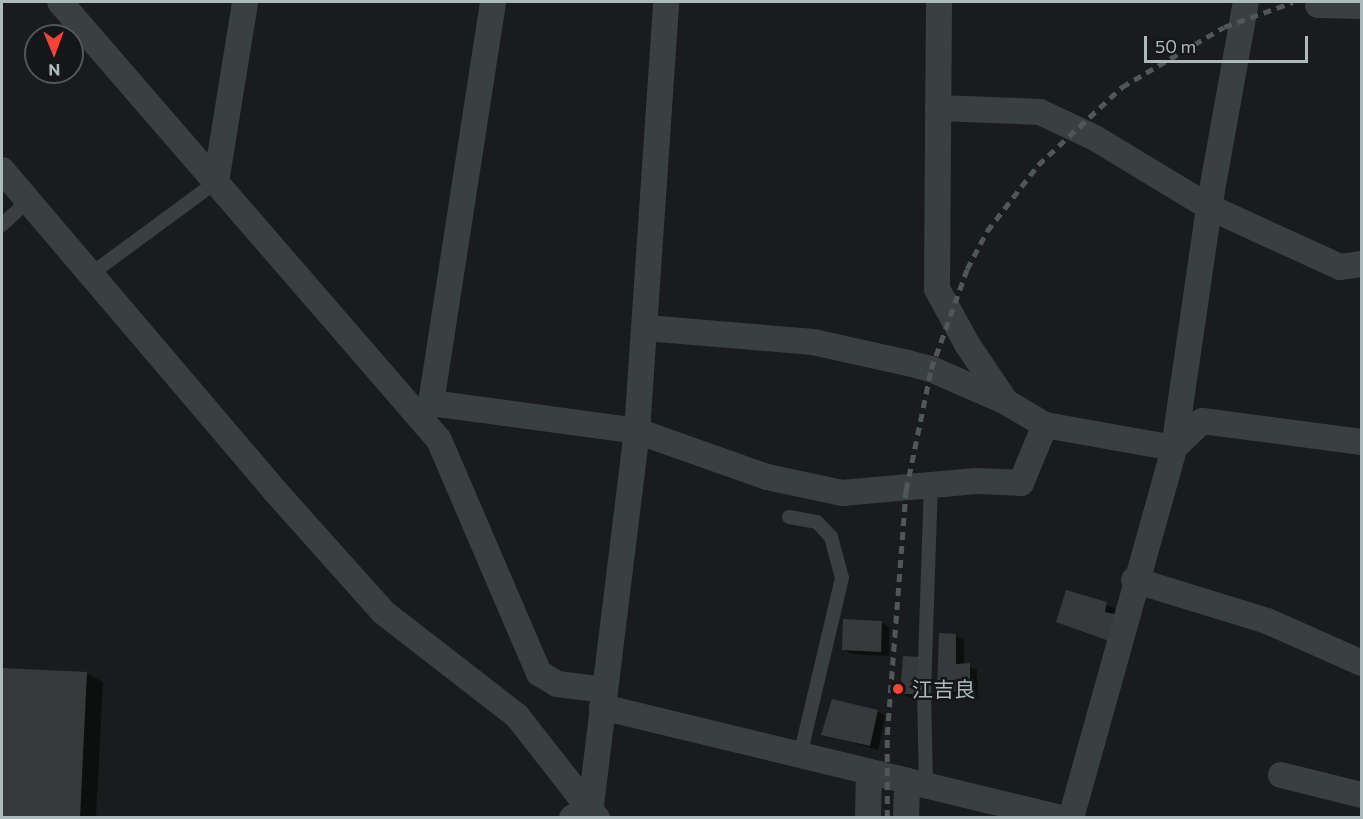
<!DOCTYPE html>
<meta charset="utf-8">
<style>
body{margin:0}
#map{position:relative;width:1363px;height:819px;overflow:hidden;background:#1a1b1c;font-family:Commissioner,"Noto Sans JP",sans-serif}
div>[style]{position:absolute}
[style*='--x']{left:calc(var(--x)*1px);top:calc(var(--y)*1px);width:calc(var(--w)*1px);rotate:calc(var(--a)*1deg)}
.shadow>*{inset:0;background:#0007}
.building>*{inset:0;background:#373a3b}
.service>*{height:14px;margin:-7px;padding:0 7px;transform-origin:7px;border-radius:7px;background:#3a4041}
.minor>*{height:26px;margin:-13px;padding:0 13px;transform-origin:13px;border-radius:13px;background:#3a4041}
.rail>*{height:4.5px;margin-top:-2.25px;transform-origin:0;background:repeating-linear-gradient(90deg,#4f5758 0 8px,transparent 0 14px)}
.dots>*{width:16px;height:16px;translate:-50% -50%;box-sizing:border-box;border:3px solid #151617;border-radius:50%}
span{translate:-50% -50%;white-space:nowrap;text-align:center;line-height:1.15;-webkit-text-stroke:5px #151617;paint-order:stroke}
.poi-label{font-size:21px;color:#acbabc}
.left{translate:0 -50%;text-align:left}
.frame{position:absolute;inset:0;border:3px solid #acbabc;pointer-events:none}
.north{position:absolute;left:24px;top:24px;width:60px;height:60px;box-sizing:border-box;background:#151617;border:2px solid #515859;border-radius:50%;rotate:179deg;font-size:16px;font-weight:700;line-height:24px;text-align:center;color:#acbabc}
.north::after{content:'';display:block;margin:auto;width:21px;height:27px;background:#f64237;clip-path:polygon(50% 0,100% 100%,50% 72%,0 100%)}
.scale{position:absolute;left:1144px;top:36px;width:164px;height:27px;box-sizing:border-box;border:3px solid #acbabc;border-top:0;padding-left:8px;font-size:18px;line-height:21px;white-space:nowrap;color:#acbabc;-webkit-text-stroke:4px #151617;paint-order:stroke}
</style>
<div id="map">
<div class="shadow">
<i style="clip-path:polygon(1067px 592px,1115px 608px,1121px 645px,1058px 621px)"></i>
<i style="clip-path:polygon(881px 622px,889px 627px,889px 656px,852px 654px,844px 650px)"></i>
<i style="clip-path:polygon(956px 636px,964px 640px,964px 665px,977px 670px,978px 696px,947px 694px,939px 690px)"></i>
<i style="clip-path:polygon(928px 664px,925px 698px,910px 698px,901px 693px)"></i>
<i style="clip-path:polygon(2px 670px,86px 673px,103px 682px,96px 818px,2px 818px)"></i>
<i style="clip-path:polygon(877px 711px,885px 716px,878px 750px,823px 734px)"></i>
</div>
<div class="building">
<i style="clip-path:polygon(1066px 590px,1107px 602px,1105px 612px,1120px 615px,1112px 642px,1056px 622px)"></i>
<i style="clip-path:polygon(843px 619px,882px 621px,881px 652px,842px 650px)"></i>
<i style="clip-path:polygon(939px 633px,956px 634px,956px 664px,970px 663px,970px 692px,937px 691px)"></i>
<i style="clip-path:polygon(903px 656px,920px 657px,917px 694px,900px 694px)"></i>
<i style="clip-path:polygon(2px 668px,87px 672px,80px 818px,2px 818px)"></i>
<i style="clip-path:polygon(832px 699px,878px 710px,870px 746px,821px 735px)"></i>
</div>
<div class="service">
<i style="--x:2;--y:225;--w:35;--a:-43"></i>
<i style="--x:91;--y:274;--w:155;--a:-36.4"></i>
<i style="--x:789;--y:517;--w:28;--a:10"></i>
<i style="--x:817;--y:522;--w:21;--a:47"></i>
<i style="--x:831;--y:537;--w:42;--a:75"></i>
<i style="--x:842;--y:578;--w:182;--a:103.3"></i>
<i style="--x:926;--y:785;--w:93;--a:-91.2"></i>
<i style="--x:924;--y:692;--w:206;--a:-88.1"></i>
</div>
<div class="minor">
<i style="--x:60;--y:2;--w:579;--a:49.13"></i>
<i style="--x:439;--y:440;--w:254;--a:66.8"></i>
<i style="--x:539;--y:673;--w:21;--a:31"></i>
<i style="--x:557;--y:684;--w:48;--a:7.1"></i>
<i style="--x:939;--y:2;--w:287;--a:90.4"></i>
<i style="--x:937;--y:289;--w:63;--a:61.4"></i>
<i style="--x:967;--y:344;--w:70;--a:56.1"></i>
<i style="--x:1318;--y:5;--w:44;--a:1.3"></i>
<i style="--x:938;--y:108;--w:102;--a:2.2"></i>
<i style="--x:1040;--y:112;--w:61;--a:25.3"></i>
<i style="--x:1095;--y:138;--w:133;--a:31.2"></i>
<i style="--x:1209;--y:207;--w:144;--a:24.6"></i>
<i style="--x:1340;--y:267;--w:22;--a:-8"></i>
<i style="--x:2;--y:170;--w:421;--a:49.6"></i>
<i style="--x:275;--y:491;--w:162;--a:48.2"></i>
<i style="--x:383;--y:612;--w:170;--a:37.8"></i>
<i style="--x:517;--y:716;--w:130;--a:51.9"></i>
<i style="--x:216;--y:182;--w:182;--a:-80.8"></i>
<i style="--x:646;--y:328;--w:168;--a:4.8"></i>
<i style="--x:813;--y:342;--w:97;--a:12.5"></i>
<i style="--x:908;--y:363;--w:24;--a:15"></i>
<i style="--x:931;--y:369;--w:82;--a:23.7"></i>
<i style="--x:1006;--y:402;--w:45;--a:30.5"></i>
<i style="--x:1045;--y:425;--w:131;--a:10.1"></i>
<i style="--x:431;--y:403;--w:208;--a:7.7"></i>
<i style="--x:637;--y:431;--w:138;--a:19.5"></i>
<i style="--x:767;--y:477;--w:77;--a:12"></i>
<i style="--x:842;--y:493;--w:135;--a:-5.1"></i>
<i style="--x:976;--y:481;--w:45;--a:2.5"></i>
<i style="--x:1021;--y:483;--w:63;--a:-67.5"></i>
<i style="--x:418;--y:412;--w:16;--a:-35"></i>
<i style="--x:431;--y:403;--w:406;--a:-81.2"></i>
<i style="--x:1174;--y:448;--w:39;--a:-44"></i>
<i style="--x:1202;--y:421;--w:161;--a:7.5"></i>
<i style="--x:1134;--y:580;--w:139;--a:17.1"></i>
<i style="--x:1267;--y:621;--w:104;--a:23.9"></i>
<i style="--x:602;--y:707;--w:471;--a:13.6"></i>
<i style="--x:1281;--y:775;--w:83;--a:13.9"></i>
<i style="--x:591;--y:805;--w:377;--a:-83"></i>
<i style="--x:637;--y:431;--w:430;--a:-86.1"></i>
<i style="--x:572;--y:818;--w:23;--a:-34"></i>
<i style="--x:868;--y:818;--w:46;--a:-88.8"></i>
<i style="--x:906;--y:818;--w:37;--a:-88"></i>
<i style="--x:1071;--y:818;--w:384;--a:-74.4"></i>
<i style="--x:1174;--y:448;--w:244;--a:-81.7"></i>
<i style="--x:1209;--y:207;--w:208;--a:-79.8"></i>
</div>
<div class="rail">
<i style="--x:887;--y:818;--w:83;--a:-90"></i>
<i style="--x:887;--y:735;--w:246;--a:-85.6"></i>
<i style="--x:906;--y:490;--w:124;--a:-78.3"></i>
<i style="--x:931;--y:369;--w:106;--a:-70.2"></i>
<i style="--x:967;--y:269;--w:43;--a:-62.2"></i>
<i style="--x:987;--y:231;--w:83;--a:-52.3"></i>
<i style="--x:1038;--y:165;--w:115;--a:-42.9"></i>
<i style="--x:1122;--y:87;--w:118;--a:-30.5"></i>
<i style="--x:1224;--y:27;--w:73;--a:-19.9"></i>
</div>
<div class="dots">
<i style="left:898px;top:689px;background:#f64237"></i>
</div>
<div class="poi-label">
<span class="left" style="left:912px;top:689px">江吉良</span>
</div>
<div class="frame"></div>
<div class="north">N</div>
<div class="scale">50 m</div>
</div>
